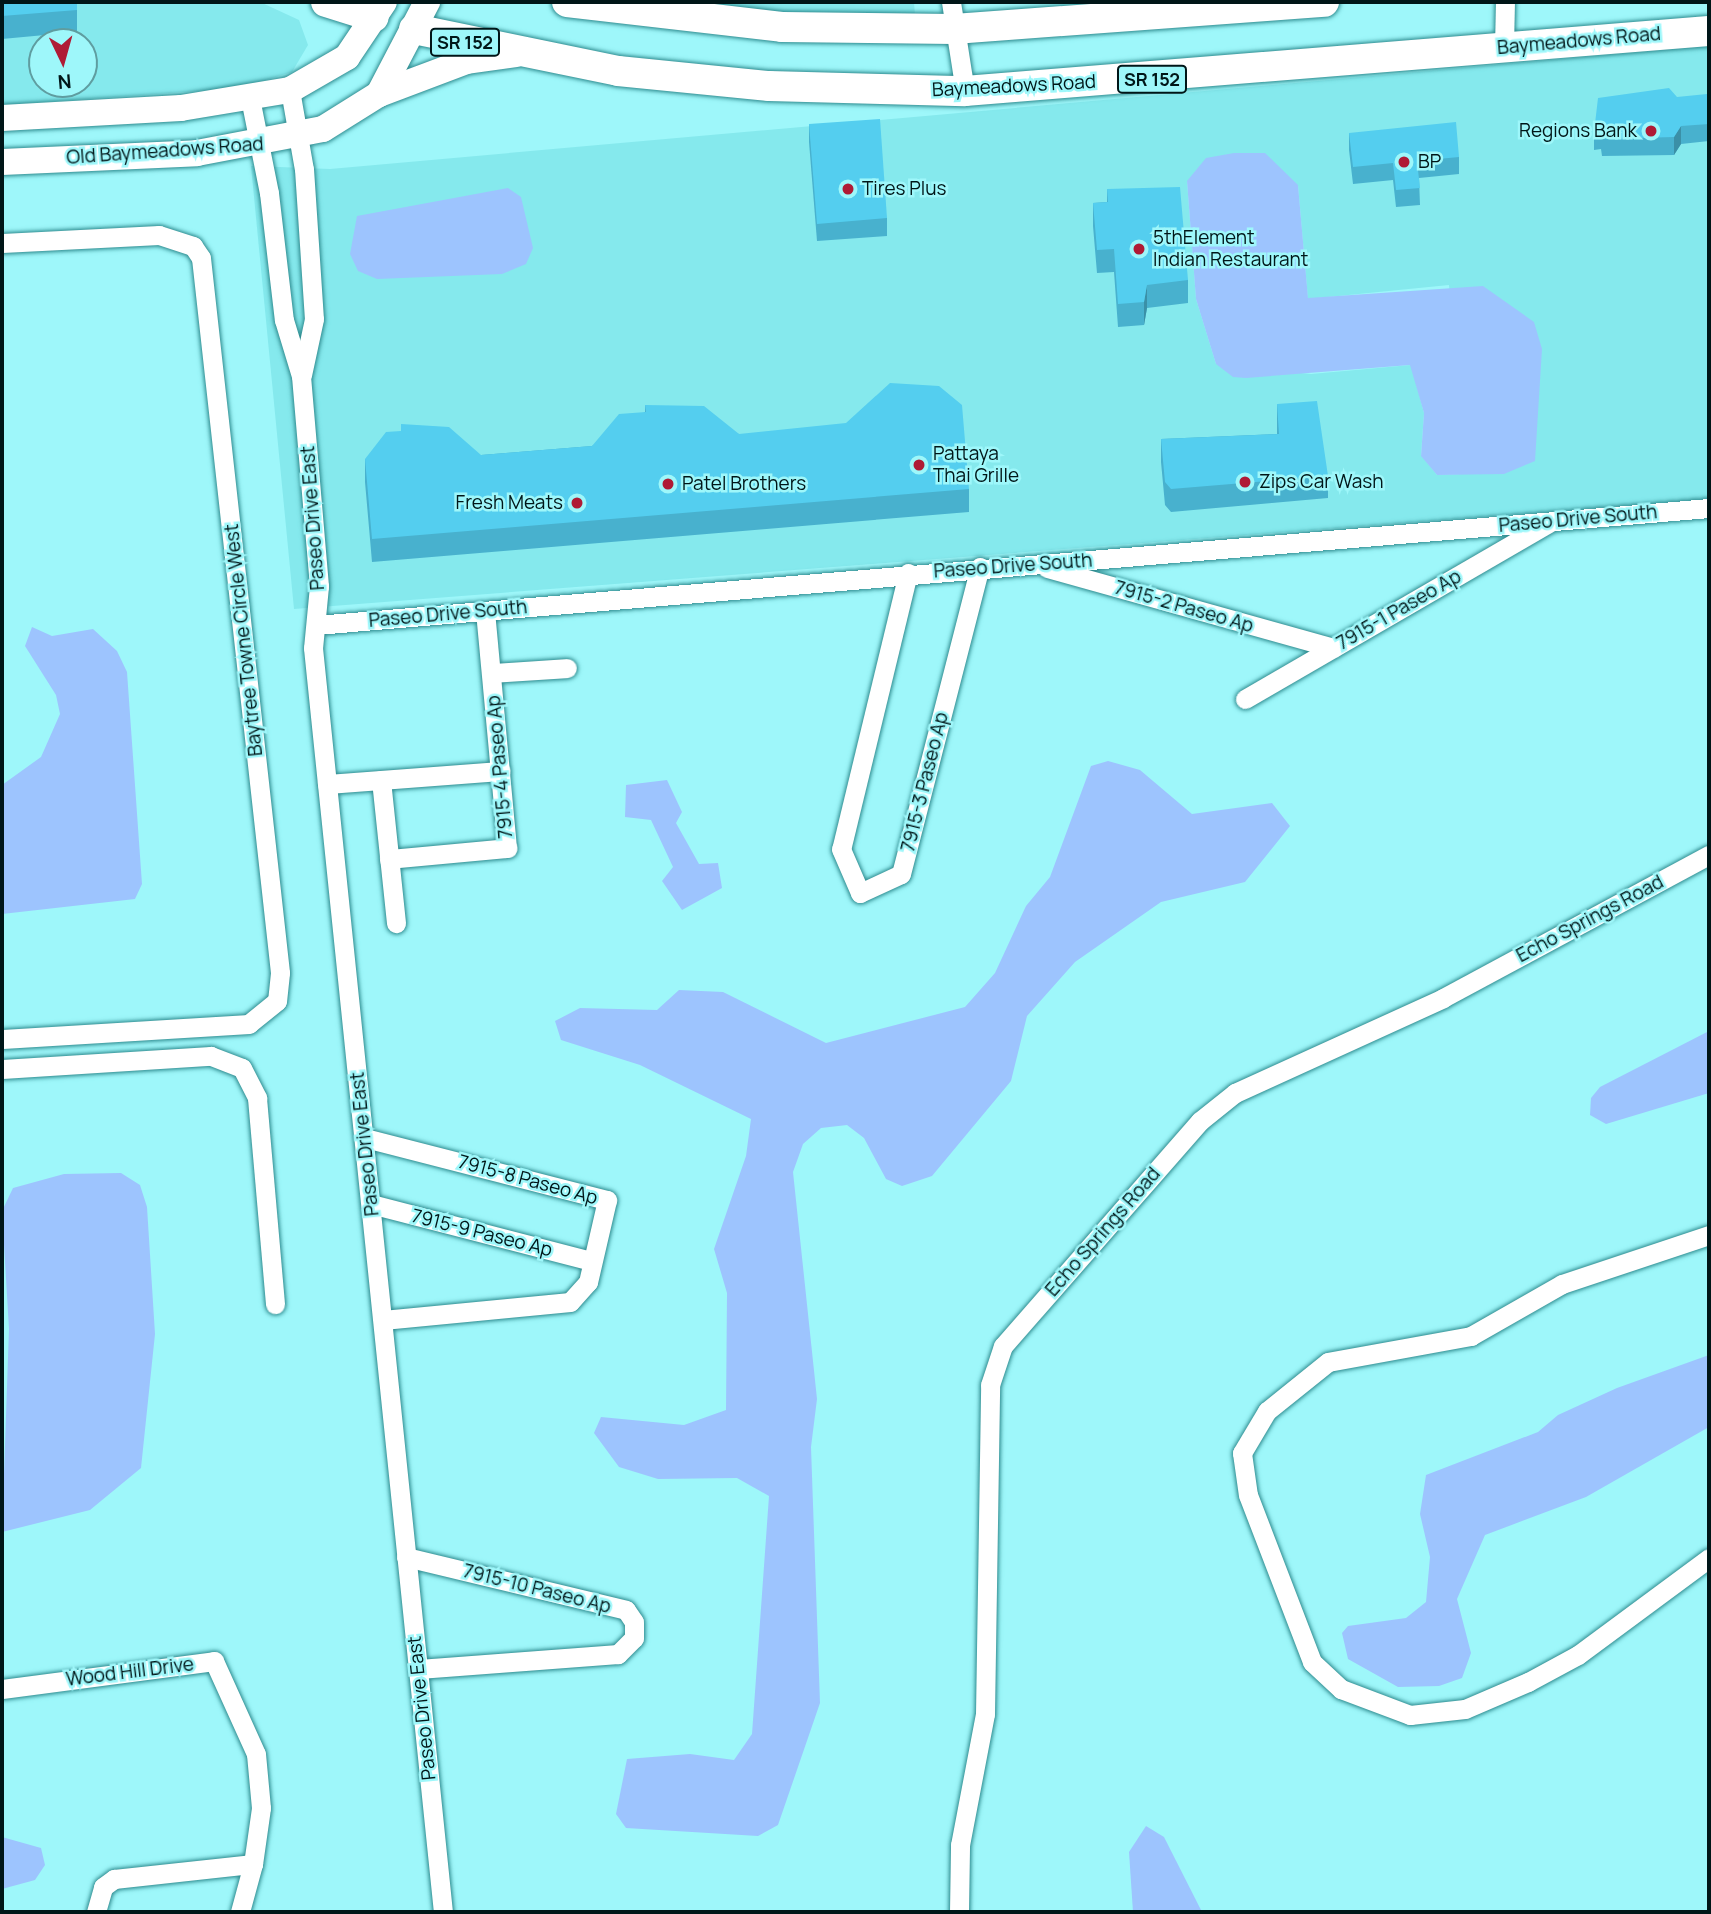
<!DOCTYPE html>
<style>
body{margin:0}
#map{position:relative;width:1711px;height:1914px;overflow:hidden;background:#9ef7fa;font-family:Manrope,sans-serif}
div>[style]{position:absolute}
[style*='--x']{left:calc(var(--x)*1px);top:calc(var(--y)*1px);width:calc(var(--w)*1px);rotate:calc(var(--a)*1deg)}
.built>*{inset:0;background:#85e9ed}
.water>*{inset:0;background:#9dc4fe}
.roads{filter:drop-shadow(0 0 2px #2e8b8f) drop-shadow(0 0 2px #2e8b8f)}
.street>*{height:19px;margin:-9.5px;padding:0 9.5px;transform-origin:9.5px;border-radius:9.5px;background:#fff}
.secondary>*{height:26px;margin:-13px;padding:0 13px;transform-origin:13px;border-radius:13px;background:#fff}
.primary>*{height:30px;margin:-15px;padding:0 15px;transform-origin:15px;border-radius:15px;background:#fff}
.wall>*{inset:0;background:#48b1ce}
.shaded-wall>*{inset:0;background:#3b90a7}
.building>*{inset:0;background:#54ceef}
.dots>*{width:19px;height:19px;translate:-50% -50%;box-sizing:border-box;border:4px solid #9ef7fa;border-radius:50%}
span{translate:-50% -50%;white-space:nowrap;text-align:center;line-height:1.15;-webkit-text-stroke:5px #9ef7fa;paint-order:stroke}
.shield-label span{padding:2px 5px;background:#9ef7fa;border:2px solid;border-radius:5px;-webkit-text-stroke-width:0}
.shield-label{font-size:18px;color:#001618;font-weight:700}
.street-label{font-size:19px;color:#001618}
.poi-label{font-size:19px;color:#001618}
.right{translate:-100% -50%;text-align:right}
.left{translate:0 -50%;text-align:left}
.frame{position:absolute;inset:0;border:4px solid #001618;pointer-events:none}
.north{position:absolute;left:28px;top:28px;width:70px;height:70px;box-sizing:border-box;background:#9ef7fa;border:2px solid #5f9da0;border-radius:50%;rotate:175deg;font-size:19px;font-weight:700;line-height:28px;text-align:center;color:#001618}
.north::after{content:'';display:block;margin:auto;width:24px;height:32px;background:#af1b35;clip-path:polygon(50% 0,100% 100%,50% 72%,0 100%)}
</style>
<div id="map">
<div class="built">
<i style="clip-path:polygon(evenodd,2px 2px,260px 2px,299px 20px,308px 45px,292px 72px,239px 88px,2px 105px,2px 2px,42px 42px,84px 42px,84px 84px,42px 84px,42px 42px)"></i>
<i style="clip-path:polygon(674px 2px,914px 2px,915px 16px,777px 13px)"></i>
<i style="clip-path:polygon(evenodd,1709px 46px,1709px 499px,294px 609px,251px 166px,330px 169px,1709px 46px,1187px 181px,1298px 185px,1308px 299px,1449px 285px,1463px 474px,1437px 475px,1421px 455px,1424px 413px,1411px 365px,1311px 374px,1216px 364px,1196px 299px,1187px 181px)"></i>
</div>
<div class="water">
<i style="clip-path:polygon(1234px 153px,1265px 153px,1298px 185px,1308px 298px,1483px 286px,1534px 322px,1542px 349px,1535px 461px,1504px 474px,1437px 475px,1421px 456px,1424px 413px,1410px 365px,1246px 378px,1233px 377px,1216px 364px,1196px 299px,1187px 181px,1206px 158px)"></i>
<i style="clip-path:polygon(508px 188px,521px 197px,533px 248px,526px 264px,502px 274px,377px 279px,358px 271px,350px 254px,357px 216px)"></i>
<i style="clip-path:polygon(32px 627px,52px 636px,93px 629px,117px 651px,127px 672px,142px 884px,135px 899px,2px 914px,2px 785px,41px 757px,60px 714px,56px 695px,25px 646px)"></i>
<i style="clip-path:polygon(1108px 761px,1140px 770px,1192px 814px,1272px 803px,1290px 826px,1245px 882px,1161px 902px,1075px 962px,1027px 1016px,1011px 1081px,932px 1176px,902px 1186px,886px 1179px,864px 1138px,847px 1125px,821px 1128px,803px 1144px,793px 1172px,817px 1399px,811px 1447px,820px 1703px,778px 1825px,758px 1836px,626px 1828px,616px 1814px,627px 1759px,690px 1754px,734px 1760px,752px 1734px,769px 1496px,737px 1478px,658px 1479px,619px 1467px,594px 1433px,601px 1417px,684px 1425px,726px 1410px,727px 1293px,714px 1249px,746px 1156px,751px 1119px,640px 1065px,561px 1040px,555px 1021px,580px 1008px,657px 1010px,679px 990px,723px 992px,826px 1043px,965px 1007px,995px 973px,1026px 906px,1050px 877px,1091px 766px)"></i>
<i style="clip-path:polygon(667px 780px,682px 812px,676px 823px,699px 864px,718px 863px,722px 888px,682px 910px,662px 881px,673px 867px,651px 820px,625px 817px,626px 785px)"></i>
<i style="clip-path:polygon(1709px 1031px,1709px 1093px,1606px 1124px,1590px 1115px,1591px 1098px,1600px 1087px)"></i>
<i style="clip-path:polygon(121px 1173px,140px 1185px,147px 1207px,155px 1334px,141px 1468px,90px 1510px,2px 1532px,9px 1329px,2px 1211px,13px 1188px,64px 1174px)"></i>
<i style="clip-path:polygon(1709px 1355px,1709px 1427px,1586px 1497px,1485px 1535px,1457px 1599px,1471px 1653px,1462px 1678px,1439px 1686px,1398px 1687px,1348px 1659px,1342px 1633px,1348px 1626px,1406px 1618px,1426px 1602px,1430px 1557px,1420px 1514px,1426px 1475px,1538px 1432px,1558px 1415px,1617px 1388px)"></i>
<i style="clip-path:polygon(1146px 1826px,1164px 1837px,1202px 1912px,1133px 1912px,1129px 1852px)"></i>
<i style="clip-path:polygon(2px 1837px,41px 1848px,45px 1865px,35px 1880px,2px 1889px)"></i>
</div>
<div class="roads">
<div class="street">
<i style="--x:951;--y:2;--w:90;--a:81.1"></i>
<i style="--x:1504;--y:48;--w:46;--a:-88.8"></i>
<i style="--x:290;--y:90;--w:80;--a:80"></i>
<i style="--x:304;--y:169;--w:150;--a:86.2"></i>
<i style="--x:314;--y:319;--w:57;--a:102.1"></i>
<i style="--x:250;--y:98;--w:97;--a:78.7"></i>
<i style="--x:269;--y:193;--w:128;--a:83.3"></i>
<i style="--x:284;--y:320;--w:59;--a:73.1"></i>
<i style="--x:301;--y:376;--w:211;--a:85.1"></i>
<i style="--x:319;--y:586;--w:62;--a:95.5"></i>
<i style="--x:313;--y:648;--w:1271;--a:84.13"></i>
<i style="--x:2;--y:243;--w:157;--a:-2.9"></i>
<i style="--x:159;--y:235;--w:36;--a:18"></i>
<i style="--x:193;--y:246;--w:14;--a:56"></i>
<i style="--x:201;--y:258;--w:719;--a:83.69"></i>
<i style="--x:280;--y:973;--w:28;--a:96"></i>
<i style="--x:277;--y:1001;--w:36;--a:141"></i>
<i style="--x:249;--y:1024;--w:247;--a:176.5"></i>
<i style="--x:1047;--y:568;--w:297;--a:15.6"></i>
<i style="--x:908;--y:573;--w:284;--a:103.6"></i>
<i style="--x:841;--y:849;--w:48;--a:66.6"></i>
<i style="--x:860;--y:893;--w:45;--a:-24.9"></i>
<i style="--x:901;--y:874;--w:317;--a:-75.6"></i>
<i style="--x:316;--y:625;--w:1398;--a:-4.8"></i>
<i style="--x:492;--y:673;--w:75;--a:-3.8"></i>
<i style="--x:1245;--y:699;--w:351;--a:-30.1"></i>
<i style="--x:381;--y:780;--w:144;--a:84"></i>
<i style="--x:327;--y:784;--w:174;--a:-4.3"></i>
<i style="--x:389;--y:859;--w:119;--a:-5.3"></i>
<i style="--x:507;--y:848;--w:238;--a:-95.3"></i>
<i style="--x:2;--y:1069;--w:209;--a:-3.6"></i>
<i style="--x:211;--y:1056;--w:33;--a:21"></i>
<i style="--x:242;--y:1068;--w:34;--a:63"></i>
<i style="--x:257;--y:1098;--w:207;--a:85"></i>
<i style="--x:365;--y:1138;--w:250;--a:14.4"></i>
<i style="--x:607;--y:1200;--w:84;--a:103"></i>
<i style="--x:588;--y:1282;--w:27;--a:132"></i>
<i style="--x:570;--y:1302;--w:188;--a:174.5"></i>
<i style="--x:371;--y:1204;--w:228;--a:14.5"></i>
<i style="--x:1709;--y:1235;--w:155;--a:161.6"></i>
<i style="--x:1562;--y:1284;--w:105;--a:150.3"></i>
<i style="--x:1471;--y:1336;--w:145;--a:169.7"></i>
<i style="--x:1328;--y:1362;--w:78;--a:141.2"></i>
<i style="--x:1267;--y:1411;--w:49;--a:120.8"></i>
<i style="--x:1242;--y:1453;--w:42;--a:81.9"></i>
<i style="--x:1248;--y:1495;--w:179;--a:69"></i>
<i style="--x:1312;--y:1662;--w:40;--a:43"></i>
<i style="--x:1341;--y:1689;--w:74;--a:20.6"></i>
<i style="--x:1410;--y:1715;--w:55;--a:-6.2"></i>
<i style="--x:1465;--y:1709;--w:69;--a:-23.2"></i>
<i style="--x:1528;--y:1682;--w:57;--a:-28.4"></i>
<i style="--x:1578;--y:1655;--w:163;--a:-36.5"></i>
<i style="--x:406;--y:1557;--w:226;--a:13.5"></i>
<i style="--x:626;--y:1610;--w:14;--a:56"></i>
<i style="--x:634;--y:1622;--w:16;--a:90"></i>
<i style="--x:634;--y:1638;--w:23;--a:135"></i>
<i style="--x:618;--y:1654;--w:200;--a:175.7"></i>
<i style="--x:2;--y:1689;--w:214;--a:-7.5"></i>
<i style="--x:214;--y:1661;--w:102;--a:65.7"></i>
<i style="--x:256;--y:1754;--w:54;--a:84.7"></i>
<i style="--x:261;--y:1808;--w:57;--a:98.1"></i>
<i style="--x:96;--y:1912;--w:26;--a:-74"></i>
<i style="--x:103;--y:1887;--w:14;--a:-36"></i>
<i style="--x:114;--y:1879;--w:140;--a:-6.2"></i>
<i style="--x:253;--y:1864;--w:50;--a:105.2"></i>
<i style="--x:959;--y:1912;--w:67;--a:-89.1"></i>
<i style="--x:960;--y:1845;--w:133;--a:-79.2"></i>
<i style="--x:985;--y:1714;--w:329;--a:-89.1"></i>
<i style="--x:990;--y:1385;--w:41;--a:-71.6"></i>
<i style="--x:1003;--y:1346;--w:299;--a:-48.8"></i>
<i style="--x:1200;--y:1121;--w:45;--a:-38.7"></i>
<i style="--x:1235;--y:1093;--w:229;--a:-24.5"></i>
<i style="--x:1443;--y:998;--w:302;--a:-28.3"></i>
</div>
<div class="secondary">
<i style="--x:379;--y:94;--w:94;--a:-20.6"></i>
<i style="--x:467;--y:61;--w:49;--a:-8.1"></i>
<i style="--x:2;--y:118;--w:179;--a:-3.2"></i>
<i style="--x:181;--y:108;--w:110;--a:-9.4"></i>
<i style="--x:290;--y:90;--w:66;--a:-30.1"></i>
<i style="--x:347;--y:57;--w:66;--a:-56.1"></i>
<i style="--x:2;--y:162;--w:195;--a:-2.6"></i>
<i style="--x:197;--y:153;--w:128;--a:-10.8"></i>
<i style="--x:323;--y:129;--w:66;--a:-32"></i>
<i style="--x:379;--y:94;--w:104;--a:-62.4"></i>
</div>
<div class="primary">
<i style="--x:326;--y:2;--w:50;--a:17.4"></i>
<i style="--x:567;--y:2;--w:216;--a:6.6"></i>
<i style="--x:782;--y:27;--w:172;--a:0.7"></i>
<i style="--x:954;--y:29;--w:371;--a:-4.2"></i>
<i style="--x:414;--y:29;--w:208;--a:11.6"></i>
<i style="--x:618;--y:71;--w:152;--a:5.7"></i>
<i style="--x:769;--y:86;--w:196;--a:1.5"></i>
<i style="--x:965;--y:91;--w:746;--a:-4.61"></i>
</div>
</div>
<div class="wall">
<i style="clip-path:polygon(2px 2px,77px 10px,77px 32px,2px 39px)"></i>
<i style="clip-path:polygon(1677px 97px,1709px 124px,1709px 141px,1681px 144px,1674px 155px,1602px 156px,1601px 149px,1594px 150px,1594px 132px)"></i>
<i style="clip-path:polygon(809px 124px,887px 218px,887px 236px,817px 241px,809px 142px)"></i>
<i style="clip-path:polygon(1349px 133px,1459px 157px,1459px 174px,1419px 178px,1420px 205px,1396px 207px,1393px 180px,1353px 184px,1349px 150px)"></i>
<i style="clip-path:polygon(1107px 189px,1188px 280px,1188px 303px,1147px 308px,1144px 325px,1118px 327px,1114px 272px,1097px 273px,1093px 226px,1093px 203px,1107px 202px)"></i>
<i style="clip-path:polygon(1277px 404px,1328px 476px,1328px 498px,1171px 512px,1165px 505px,1161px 462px,1161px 439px,1277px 434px)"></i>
<i style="clip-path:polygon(645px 405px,739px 434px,969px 489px,969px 512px,372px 562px,365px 482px,365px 459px,481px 455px,592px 446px,645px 412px)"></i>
</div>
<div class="shaded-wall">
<i style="clip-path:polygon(1681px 126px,1681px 144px,1674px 155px,1674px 137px)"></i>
<i style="clip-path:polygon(1147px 285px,1147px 308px,1144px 325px,1144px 302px)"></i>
</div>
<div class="building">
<i style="clip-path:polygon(2px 2px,77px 2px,77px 10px,2px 16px)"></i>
<i style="clip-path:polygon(1669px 88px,1677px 97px,1707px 94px,1709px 124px,1681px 126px,1674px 137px,1602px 139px,1601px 132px,1594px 132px,1598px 98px)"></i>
<i style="clip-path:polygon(880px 119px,887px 218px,817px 224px,809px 124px)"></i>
<i style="clip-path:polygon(1456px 122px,1459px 157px,1417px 161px,1420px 188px,1396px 190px,1393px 163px,1353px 167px,1349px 133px)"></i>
<i style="clip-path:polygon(1180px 187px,1188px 280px,1147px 285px,1144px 302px,1118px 304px,1114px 249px,1097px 250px,1093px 203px,1108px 202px,1107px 189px)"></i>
<i style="clip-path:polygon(890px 383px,939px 386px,962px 405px,969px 489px,372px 539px,365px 459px,386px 432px,401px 431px,401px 424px,449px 427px,481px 455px,592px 446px,619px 414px,646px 412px,645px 405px,704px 406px,739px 434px,846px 423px)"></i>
<i style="clip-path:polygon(1317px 401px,1328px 476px,1171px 489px,1165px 482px,1161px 439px,1279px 434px,1277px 404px)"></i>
</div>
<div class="dots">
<i style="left:1651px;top:131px;background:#af1b35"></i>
<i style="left:1404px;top:162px;background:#af1b35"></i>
<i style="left:848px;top:189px;background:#af1b35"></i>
<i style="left:1139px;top:249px;background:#af1b35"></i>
<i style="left:919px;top:465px;background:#af1b35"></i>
<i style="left:1245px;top:482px;background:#af1b35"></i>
<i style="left:668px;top:484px;background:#af1b35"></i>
<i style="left:577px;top:503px;background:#af1b35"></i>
</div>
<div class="shield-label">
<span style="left:465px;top:42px">SR 152</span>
<span style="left:1152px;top:79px">SR 152</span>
</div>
<div class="street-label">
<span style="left:1579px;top:41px;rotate:-5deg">Baymeadows Road</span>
<span style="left:1014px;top:86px;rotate:-3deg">Baymeadows Road</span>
<span style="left:165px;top:151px;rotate:-4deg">Old Baymeadows Road</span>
<span style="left:313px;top:518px;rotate:-94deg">Paseo Drive East</span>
<span style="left:1578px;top:519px;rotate:-5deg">Paseo Drive South</span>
<span style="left:1013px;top:566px;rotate:-4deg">Paseo Drive South</span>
<span style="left:1184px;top:607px;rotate:16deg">7915-2 Paseo Ap</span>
<span style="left:1399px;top:610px;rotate:-30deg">7915-1 Paseo Ap</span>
<span style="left:448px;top:614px;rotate:-5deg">Paseo Drive South</span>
<span style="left:244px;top:640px;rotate:-96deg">Baytree Towne Circle West</span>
<span style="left:500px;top:767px;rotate:-95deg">7915-4 Paseo Ap</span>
<span style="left:925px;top:782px;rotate:-76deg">7915-3 Paseo Ap</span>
<span style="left:1590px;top:919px;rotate:-28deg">Echo Springs Road</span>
<span style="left:365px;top:1144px;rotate:-96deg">Paseo Drive East</span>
<span style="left:528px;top:1180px;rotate:15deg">7915-8 Paseo Ap</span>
<span style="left:1103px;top:1232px;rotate:-49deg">Echo Springs Road</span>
<span style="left:482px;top:1233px;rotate:14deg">7915-9 Paseo Ap</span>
<span style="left:537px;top:1589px;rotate:14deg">7915-10 Paseo Ap</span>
<span style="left:130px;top:1672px;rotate:-7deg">Wood Hill Drive</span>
<span style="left:422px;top:1708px;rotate:-96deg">Paseo Drive East</span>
</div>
<div class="poi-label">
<span class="right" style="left:1637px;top:131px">Regions Bank</span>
<span class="left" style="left:1418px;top:162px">BP</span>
<span class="left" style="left:862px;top:189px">Tires Plus</span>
<span class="left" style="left:1153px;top:249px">5thElement<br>Indian Restaurant</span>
<span class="left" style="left:933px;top:465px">Pattaya<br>Thai Grille</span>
<span class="left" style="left:1259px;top:482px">Zips Car Wash</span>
<span class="left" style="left:682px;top:484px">Patel Brothers</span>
<span class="right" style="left:563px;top:503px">Fresh Meats</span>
</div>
<div class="frame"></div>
<div class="north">N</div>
</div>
